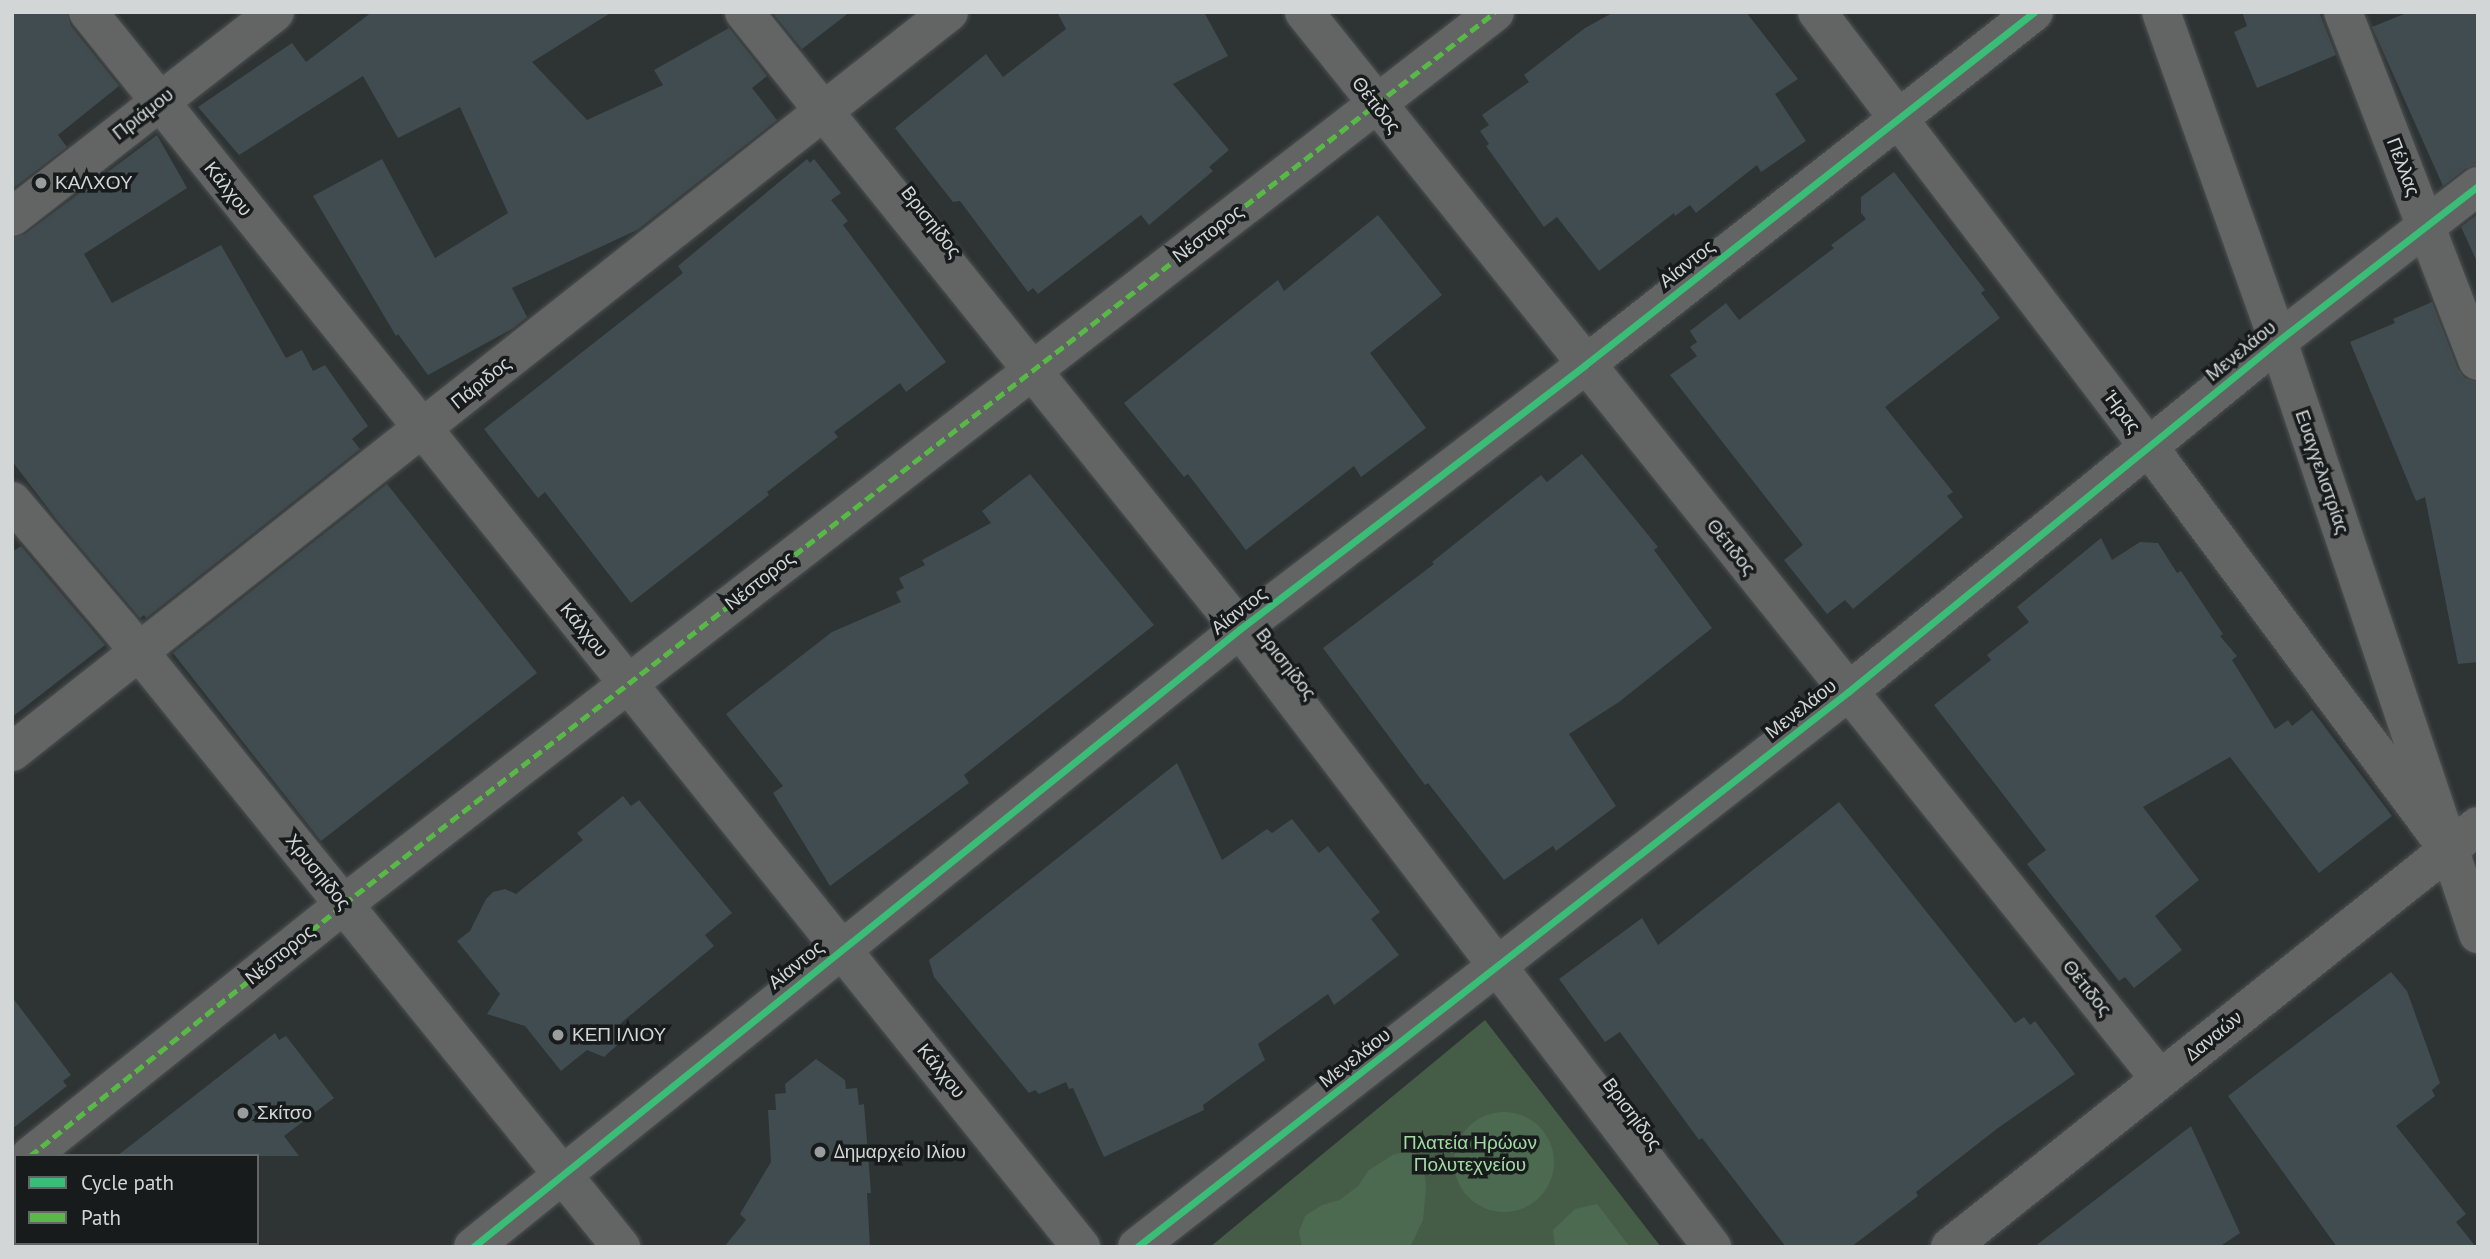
<!DOCTYPE html>
<meta charset="utf-8">
<style>
body{margin:0}
#map{position:relative;width:2490px;height:1259px;overflow:hidden;background:#2e3333;font-family:"PT Sans",sans-serif}
div>[style]{position:absolute}
[style*='--x']{left:calc(var(--x)*1px);top:calc(var(--y)*1px);width:calc(var(--w)*1px);rotate:calc(var(--a)*1deg)}
.green>*{inset:0;background:#455d47}
.forest>*{inset:0;background:#4c6a4f}
.round{border-radius:50%}
.building>*{inset:0;background:#414c50}
.roads{filter:drop-shadow(0 0 2px #4c5050) drop-shadow(0 0 2px #4c5050)}
.minor>*{height:38px;margin:-19px;padding:0 19px;transform-origin:19px;border-radius:19px;background:#636464}
.quiet>*{height:5px;margin-top:-2.5px;transform-origin:0;background:repeating-linear-gradient(90deg,#58b947 0 10px,transparent 0 15px)}
.cycleway>*{height:7px;margin:-3.5px;padding:0 3.5px;transform-origin:3.5px;border-radius:3.5px;background:#3abd76}
.dots>*{width:19px;height:19px;translate:-50% -50%;box-sizing:border-box;border:4px solid #181b1b;border-radius:50%}
span{translate:-50% -50%;white-space:nowrap;text-align:center;line-height:1.15;-webkit-text-stroke:7px #181b1b;paint-order:stroke}
.street-label{font-size:19px;color:#d2d6d6}
.poi-label{font-size:19px;color:#d2d6d6}
.left{translate:0 -50%;text-align:left}
.park-label{font-size:19px;color:#a2daa4}
.frame{position:absolute;inset:0;border:14px solid #d2d6d6;pointer-events:none}
.legend{position:absolute;left:14px;top:1154px;width:245px;height:91px;box-sizing:border-box;background:#181b1b;border:2px solid #626666;margin:0;padding:9px 12px;list-style:none;font-size:21px;color:#d2d6d6}
.legend li{display:flex;align-items:center;gap:14px;height:35px}
.legend b{width:35px;border:2px solid #626666}
</style>
<div id="map">
<div class="green">
<i style="clip-path:polygon(1485px 1020px,1661px 1247px,1210px 1247px)"></i>
</div>
<div class="forest">
<i class="round" style="left:1454px;top:1112px;width:100px;height:100px"></i>
<i style="clip-path:polygon(1411px 1150px,1423px 1159px,1426px 1188px,1423px 1220px,1410px 1247px,1302px 1247px,1299px 1232px,1305px 1216px,1322px 1205px,1340px 1200px,1358px 1186px,1369px 1170px,1393px 1155px)"></i>
<i style="clip-path:polygon(1597px 1204px,1630px 1247px,1555px 1247px,1553px 1230px,1575px 1209px)"></i>
</div>
<div class="building">
<i style="clip-path:polygon(12px 12px,67px 12px,71px 26px,119px 86px,58px 135px,67px 147px,12px 189px)"></i>
<i style="clip-path:polygon(372px 12px,612px 12px,532px 62px,587px 120px,663px 85px,654px 70px,729px 28px,767px 76px,752px 88px,777px 120px,637px 230px,512px 288px,527px 317px,512px 329px,428px 375px,398px 334px,396px 336px,313px 196px,382px 159px,435px 258px,508px 213px,460px 107px,398px 138px,363px 76px,239px 155px,198px 107px,292px 43px,306px 62px)"></i>
<i style="clip-path:polygon(772px 12px,850px 12px,802px 49px)"></i>
<i style="clip-path:polygon(1057px 12px,1204px 12px,1228px 56px,1173px 84px,1229px 150px,1209px 167px,1213px 171px,1149px 225px,1141px 215px,1038px 294px,1033px 288px,1028px 292px,960px 201px,953px 202px,895px 128px,986px 54px,1003px 77px,1066px 29px)"></i>
<i style="clip-path:polygon(1614px 12px,1746px 12px,1798px 79px,1775px 94px,1806px 141px,1761px 172px,1757px 165px,1696px 213px,1690px 205px,1675px 216px,1674px 213px,1599px 271px,1557px 217px,1544px 227px,1486px 146px,1489px 144px,1480px 131px,1489px 125px,1482px 115px,1529px 82px,1524px 75px,1585px 28px)"></i>
<i style="clip-path:polygon(2242px 12px,2319px 12px,2336px 55px,2257px 88px,2234px 32px,2247px 26px)"></i>
<i style="clip-path:polygon(2409px 12px,2478px 12px,2478px 165px,2465px 169px,2443px 186px,2372px 27px)"></i>
<i style="clip-path:polygon(157px 135px,187px 188px,84px 254px,112px 303px,221px 245px,286px 358px,302px 350px,313px 371px,325px 365px,368px 426px,352px 439px,360px 449px,146px 618px,144px 615px,140px 618px,57px 520px,12px 461px,12px 238px,25px 234px)"></i>
<i style="clip-path:polygon(807px 159px,810px 163px,814px 159px,841px 193px,831px 200px,848px 221px,843px 225px,946px 362px,906px 392px,900px 383px,834px 432px,838px 437px,767px 492px,769px 495px,631px 603px,545px 492px,538px 498px,484px 429px,683px 273px,678px 266px)"></i>
<i style="clip-path:polygon(1894px 172px,1985px 290px,1981px 293px,2000px 318px,1885px 407px,1953px 492px,1947px 496px,1963px 517px,1853px 609px,1845px 600px,1827px 614px,1784px 560px,1803px 545px,1670px 375px,1697px 356px,1690px 347px,1697px 342px,1690px 331px,1726px 303px,1739px 320px,1834px 248px,1831px 245px,1866px 219px,1861px 213px,1861px 197px)"></i>
<i style="clip-path:polygon(2478px 214px,2478px 264px,2461px 227px)"></i>
<i style="clip-path:polygon(1378px 215px,1442px 295px,1370px 353px,1426px 428px,1361px 477px,1354px 466px,1246px 550px,1188px 474px,1184px 477px,1124px 403px,1278px 280px,1284px 291px)"></i>
<i style="clip-path:polygon(2432px 302px,2458px 369px,2465px 378px,2478px 382px,2478px 662px,2458px 664px,2425px 497px,2416px 501px,2350px 342px,2395px 323px,2393px 319px)"></i>
<i style="clip-path:polygon(1582px 454px,1658px 547px,1654px 550px,1712px 628px,1619px 702px,1569px 734px,1616px 806px,1556px 851px,1553px 846px,1504px 880px,1428px 783px,1425px 785px,1323px 648px,1434px 564px,1432px 562px,1541px 475px,1547px 482px)"></i>
<i style="clip-path:polygon(1030px 474px,1154px 625px,964px 775px,969px 783px,830px 886px,773px 793px,783px 786px,726px 714px,832px 632px,901px 602px,896px 592px,904px 588px,899px 578px,925px 565px,922px 560px,991px 523px,982px 511px)"></i>
<i style="clip-path:polygon(387px 484px,537px 673px,321px 841px,173px 653px)"></i>
<i style="clip-path:polygon(2101px 538px,2112px 560px,2140px 542px,2158px 543px,2177px 573px,2181px 571px,2223px 634px,2220px 636px,2237px 656px,2232px 660px,2275px 729px,2288px 720px,2292px 726px,2312px 710px,2392px 816px,2319px 873px,2230px 757px,2143px 807px,2199px 880px,2155px 916px,2182px 950px,2134px 988px,2125px 977px,2119px 981px,2027px 864px,2046px 850px,1934px 705px,1991px 660px,1987px 655px,2029px 622px,2017px 607px)"></i>
<i style="clip-path:polygon(21px 546px,105px 645px,12px 717px,12px 552px)"></i>
<i style="clip-path:polygon(1177px 763px,1222px 860px,1267px 829px,1272px 833px,1292px 819px,1319px 853px,1328px 846px,1380px 912px,1371px 919px,1399px 955px,1334px 1005px,1328px 994px,1258px 1044px,1265px 1060px,1203px 1105px,1204px 1110px,1104px 1157px,1073px 1088px,1069px 1089px,1066px 1082px,1039px 1094px,1035px 1090px,1029px 1093px,934px 977px,929px 960px)"></i>
<i style="clip-path:polygon(623px 796px,631px 806px,639px 800px,732px 913px,705px 935px,714px 946px,621px 1023px,625px 1038px,604px 1057px,587px 1050px,561px 1071px,525px 1026px,487px 1014px,500px 994px,457px 941px,470px 931px,486px 899px,493px 892px,505px 889px,516px 894px,583px 840px,577px 833px)"></i>
<i style="clip-path:polygon(1839px 802px,2015px 1023px,2024px 1017px,2030px 1025px,2035px 1021px,2075px 1074px,1998px 1128px,1916px 1192px,1918px 1196px,1851px 1247px,1786px 1247px,1702px 1138px,1699px 1140px,1620px 1032px,1605px 1042px,1559px 979px,1642px 918px,1658px 945px)"></i>
<i style="clip-path:polygon(2391px 972px,2407px 991px,2440px 1083px,2432px 1090px,2435px 1096px,2396px 1126px,2466px 1214px,2456px 1222px,2476px 1247px,2337px 1247px,2228px 1096px)"></i>
<i style="clip-path:polygon(12px 997px,71px 1075px,63px 1081px,67px 1086px,12px 1129px)"></i>
<i style="clip-path:polygon(275px 1033px,279px 1040px,286px 1036px,334px 1098px,284px 1136px,299px 1156px,117px 1156px)"></i>
<i style="clip-path:polygon(816px 1059px,845px 1080px,846px 1089px,857px 1088px,859px 1105px,864px 1104px,871px 1193px,867px 1193px,870px 1247px,724px 1247px,746px 1220px,740px 1214px,771px 1162px,768px 1110px,776px 1110px,775px 1094px,786px 1093px,785px 1084px)"></i>
<i style="clip-path:polygon(2191px 1126px,2240px 1233px,2219px 1247px,2034px 1247px)"></i>
</div>
<div class="roads">
<div class="minor">
<i style="--x:88;--y:12;--w:1585;--a:51.2"></i>
<i style="--x:744;--y:12;--w:792;--a:51.2"></i>
<i style="--x:1240;--y:629;--w:778;--a:52.63"></i>
<i style="--x:1304;--y:12;--w:1368;--a:51.26"></i>
<i style="--x:1817;--y:12;--w:546;--a:52.67"></i>
<i style="--x:2148;--y:446;--w:502;--a:53.34"></i>
<i style="--x:2161;--y:12;--w:349;--a:70.4"></i>
<i style="--x:2278;--y:341;--w:626;--a:71.36"></i>
<i style="--x:2343;--y:12;--w:374;--a:68.9"></i>
<i style="--x:12;--y:217;--w:333;--a:-37.9"></i>
<i style="--x:12;--y:501;--w:165;--a:49.7"></i>
<i style="--x:119;--y:627;--w:798;--a:51"></i>
<i style="--x:12;--y:752;--w:1194;--a:-38.3"></i>
<i style="--x:30;--y:1156;--w:403;--a:-38.7"></i>
<i style="--x:344;--y:904;--w:1456;--a:-37.77"></i>
<i style="--x:473;--y:1247;--w:985;--a:-38.86"></i>
<i style="--x:1240;--y:629;--w:434;--a:-37.4"></i>
<i style="--x:1585;--y:365;--w:571;--a:-38.17"></i>
<i style="--x:1137;--y:1247;--w:902;--a:-37.98"></i>
<i style="--x:1848;--y:692;--w:555;--a:-39.22"></i>
<i style="--x:2278;--y:341;--w:253;--a:-37.8"></i>
<i style="--x:1950;--y:1247;--w:675;--a:-38.57"></i>
</div>
</div>
<div class="quiet">
<i style="--x:30;--y:1156;--w:403;--a:-38.7"></i>
<i style="--x:344;--y:904;--w:1456;--a:-37.77"></i>
<i style="--x:12;--y:1170;--w:4;--a:-27"></i>
</div>
<div class="cycleway">
<i style="--x:473;--y:1247;--w:985;--a:-38.86"></i>
<i style="--x:1240;--y:629;--w:434;--a:-37.4"></i>
<i style="--x:1585;--y:365;--w:571;--a:-38.17"></i>
<i style="--x:1137;--y:1247;--w:902;--a:-37.98"></i>
<i style="--x:1848;--y:692;--w:555;--a:-39.22"></i>
<i style="--x:2278;--y:341;--w:253;--a:-37.8"></i>
</div>
<div class="dots">
<i style="left:41px;top:183px;background:#999d9d"></i>
<i style="left:558px;top:1035px;background:#999d9d"></i>
<i style="left:243px;top:1113px;background:#999d9d"></i>
<i style="left:820px;top:1152px;background:#999d9d"></i>
</div>
<div class="street-label">
<span style="left:1376px;top:105px;rotate:52deg">Θέτιδος</span>
<span style="left:143px;top:114px;rotate:-38deg">Πριάμου</span>
<span style="left:2403px;top:167px;rotate:69deg">Πέλλας</span>
<span style="left:228px;top:189px;rotate:51deg">Κάλχου</span>
<span style="left:931px;top:222px;rotate:52deg">Βρισηίδος</span>
<span style="left:1208px;top:234px;rotate:-37deg">Νέστορος</span>
<span style="left:1687px;top:264px;rotate:-38deg">Αίαντος</span>
<span style="left:2241px;top:351px;rotate:-39deg">Μενελάου</span>
<span style="left:481px;top:383px;rotate:-39deg">Πάριδος</span>
<span style="left:2122px;top:412px;rotate:53deg">Ήρας</span>
<span style="left:2322px;top:472px;rotate:71deg">Ευαγγελιστρίας</span>
<span style="left:1731px;top:547px;rotate:51deg">Θέτιδος</span>
<span style="left:760px;top:581px;rotate:-38deg">Νέστορος</span>
<span style="left:1239px;top:611px;rotate:-38deg">Αίαντος</span>
<span style="left:584px;top:630px;rotate:51deg">Κάλχου</span>
<span style="left:1286px;top:664px;rotate:52deg">Βρισηίδος</span>
<span style="left:1801px;top:709px;rotate:-38deg">Μενελάου</span>
<span style="left:318px;top:872px;rotate:51deg">Χρυσηίδος</span>
<span style="left:280px;top:955px;rotate:-39deg">Νέστορος</span>
<span style="left:796px;top:965px;rotate:-39deg">Αίαντος</span>
<span style="left:2087px;top:988px;rotate:51deg">Θέτιδος</span>
<span style="left:2214px;top:1036px;rotate:-39deg">Δαναών</span>
<span style="left:1355px;top:1058px;rotate:-38deg">Μενελάου</span>
<span style="left:941px;top:1071px;rotate:51deg">Κάλχου</span>
<span style="left:1632px;top:1114px;rotate:53deg">Βρισηίδος</span>
</div>
<div class="poi-label">
<span class="left" style="left:55px;top:183px">ΚΑΛΧΟΥ</span>
<span class="left" style="left:572px;top:1035px">ΚΕΠ ΙΛΙΟΥ</span>
<span class="left" style="left:257px;top:1113px">Σκίτσο</span>
<span class="left" style="left:834px;top:1152px">Δημαρχείο Ιλίου</span>
</div>
<div class="park-label">
<span style="left:1470px;top:1154px">Πλατεία Ηρώων<br>Πολυτεχνείου</span>
</div>
<div class="frame"></div>
<ul class="legend">
<li><b style="height:9px;background:#3abd76"></b>Cycle path</li>
<li><b style="height:9px;background:#58b947"></b>Path</li>
</ul>
</div>
